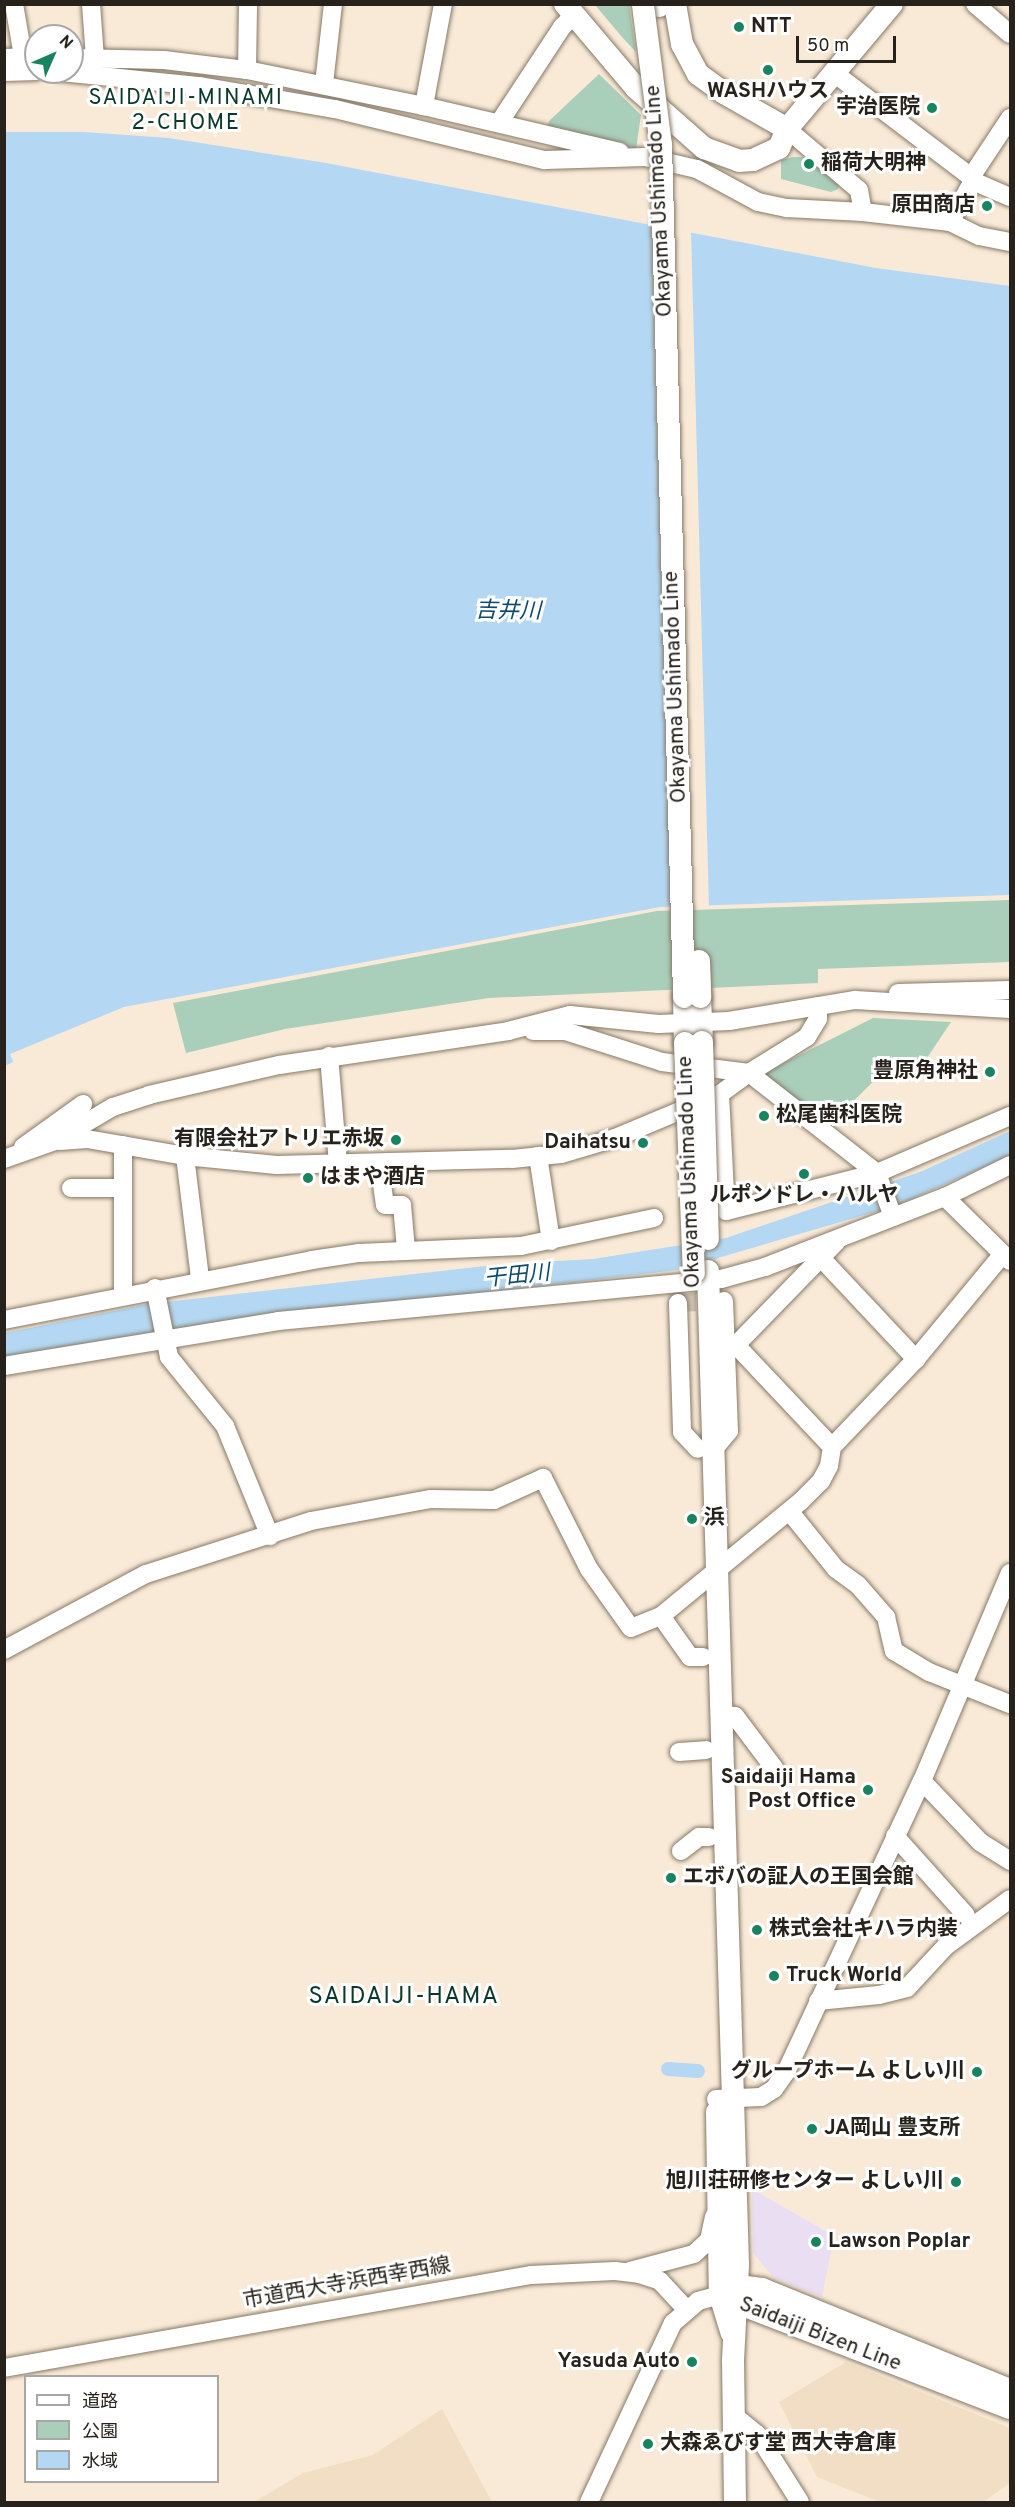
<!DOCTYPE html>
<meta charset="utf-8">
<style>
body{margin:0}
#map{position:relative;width:1015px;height:2507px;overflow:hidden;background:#f9ead7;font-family:Overpass,"Noto Sans JP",sans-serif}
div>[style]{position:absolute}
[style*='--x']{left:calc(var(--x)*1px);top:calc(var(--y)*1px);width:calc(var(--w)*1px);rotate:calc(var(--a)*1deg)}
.commercial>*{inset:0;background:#eadef2}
.built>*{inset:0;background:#f1dec4}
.green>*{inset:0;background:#a9ceba}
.water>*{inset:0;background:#b4d8f3}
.pier>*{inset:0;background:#f9ead7}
.canal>*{height:14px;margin:-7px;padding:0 7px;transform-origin:7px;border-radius:7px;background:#b4d8f3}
.minor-tunnel>*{height:18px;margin-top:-9px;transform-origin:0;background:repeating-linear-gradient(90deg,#cfc2b1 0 18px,transparent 0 27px)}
.roads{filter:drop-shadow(0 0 2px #867967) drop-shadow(0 0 2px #867967)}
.minor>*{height:18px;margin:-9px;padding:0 9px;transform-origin:9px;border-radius:9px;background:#fff}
.major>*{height:22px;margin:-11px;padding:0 11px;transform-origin:11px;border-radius:11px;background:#fff}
.bridges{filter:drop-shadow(0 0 2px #867967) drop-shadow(0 0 2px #867967)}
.major-bridge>*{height:22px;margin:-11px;padding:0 11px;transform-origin:11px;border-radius:11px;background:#fff}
.dots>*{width:16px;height:16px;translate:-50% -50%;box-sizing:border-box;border:3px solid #fff;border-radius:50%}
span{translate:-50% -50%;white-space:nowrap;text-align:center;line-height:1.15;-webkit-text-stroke:6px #fff;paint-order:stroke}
.poi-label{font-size:21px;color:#27221b;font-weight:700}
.left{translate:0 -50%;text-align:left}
.right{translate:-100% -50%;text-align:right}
.street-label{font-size:21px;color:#27221b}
.neighbourhood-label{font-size:22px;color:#093a29;letter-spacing:1.5px}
.water-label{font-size:22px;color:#0d4a6d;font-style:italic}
.quarter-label{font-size:24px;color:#093a29;letter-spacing:1.5px}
.frame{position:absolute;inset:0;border:6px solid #27221b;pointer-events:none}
.legend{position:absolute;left:24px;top:2375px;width:195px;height:108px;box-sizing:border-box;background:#fff;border:2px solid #a9a7a4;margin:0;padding:8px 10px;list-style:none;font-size:18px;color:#27221b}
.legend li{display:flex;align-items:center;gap:12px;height:30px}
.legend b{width:30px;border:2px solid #a9a7a4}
.north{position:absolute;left:24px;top:24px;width:60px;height:60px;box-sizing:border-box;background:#fff;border:2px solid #a9a7a4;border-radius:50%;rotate:45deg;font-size:16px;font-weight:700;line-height:24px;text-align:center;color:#27221b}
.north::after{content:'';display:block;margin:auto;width:21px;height:27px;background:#18835f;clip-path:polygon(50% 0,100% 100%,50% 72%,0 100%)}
.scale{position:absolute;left:796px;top:36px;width:100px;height:27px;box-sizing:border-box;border:3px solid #27221b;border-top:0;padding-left:8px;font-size:18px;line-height:21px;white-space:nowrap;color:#27221b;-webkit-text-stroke:4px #fff;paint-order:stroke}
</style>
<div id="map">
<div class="commercial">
<i style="clip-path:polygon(752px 2189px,834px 2236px,822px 2297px,774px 2278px,753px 2253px)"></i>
</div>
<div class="built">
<i style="clip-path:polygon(846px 2362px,1010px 2428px,1010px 2483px,983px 2502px,880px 2502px,817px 2477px,779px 2402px)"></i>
<i style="clip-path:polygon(442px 2409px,492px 2502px,254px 2502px,303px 2473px,373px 2455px)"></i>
</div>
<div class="green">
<i style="clip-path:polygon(595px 5px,629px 5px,636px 52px,622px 37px)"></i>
<i style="clip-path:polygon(599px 74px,641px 115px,636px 149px,547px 130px,549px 121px)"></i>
<i style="clip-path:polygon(793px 157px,807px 157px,839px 184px,838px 189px,831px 192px,781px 179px,781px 160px)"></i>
<i style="clip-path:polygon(1010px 900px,1010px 962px,818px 969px,818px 983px,489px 998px,285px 1029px,186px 1053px,173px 1003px,657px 911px)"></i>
<i style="clip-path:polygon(873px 1018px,951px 1022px,921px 1067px,903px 1082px,885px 1070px,826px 1128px,762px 1074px)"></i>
</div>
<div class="water">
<i style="clip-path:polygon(5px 132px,84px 132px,169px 138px,326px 163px,876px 268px,1010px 286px,1010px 895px,660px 907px,124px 1007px,10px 1054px,13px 1062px,5px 1066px)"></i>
<i style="clip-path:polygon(1010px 1131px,1010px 1156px,895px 1206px,677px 1270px,170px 1330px,5px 1359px,5px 1333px,148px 1304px,503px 1264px,593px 1259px,726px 1238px,920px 1172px)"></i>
</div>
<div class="pier">
<i style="clip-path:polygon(651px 223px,691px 231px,709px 909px,671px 910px)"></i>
</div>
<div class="canal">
<i style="--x:668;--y:2069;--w:30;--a:4"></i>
</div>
<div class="minor-tunnel">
<i style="--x:678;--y:1303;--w:43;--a:-2.7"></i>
</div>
<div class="roads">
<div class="minor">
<i style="--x:14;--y:4;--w:53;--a:80.2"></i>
<i style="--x:23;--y:56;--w:14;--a:98"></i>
<i style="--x:91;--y:4;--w:55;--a:85.8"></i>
<i style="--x:443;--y:4;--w:104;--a:100.6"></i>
<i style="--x:424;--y:106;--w:201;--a:13.2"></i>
<i style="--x:975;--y:4;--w:46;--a:40.6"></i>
<i style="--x:4;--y:58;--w:32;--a:-2"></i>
<i style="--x:72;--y:58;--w:92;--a:1.2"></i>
<i style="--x:164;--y:60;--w:84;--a:6.9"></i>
<i style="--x:247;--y:70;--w:181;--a:11.5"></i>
<i style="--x:247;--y:70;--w:66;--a:-89.1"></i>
<i style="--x:4;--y:72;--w:32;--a:-2"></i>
<i style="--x:61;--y:72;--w:140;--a:5.8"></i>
<i style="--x:200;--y:86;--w:137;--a:9.7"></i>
<i style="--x:335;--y:109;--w:216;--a:13.7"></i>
<i style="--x:545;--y:160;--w:100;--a:-1.7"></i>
<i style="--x:645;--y:157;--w:53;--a:13"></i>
<i style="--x:697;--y:169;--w:69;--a:28.4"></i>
<i style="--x:758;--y:202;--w:30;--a:12"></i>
<i style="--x:787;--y:208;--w:76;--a:3"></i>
<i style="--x:863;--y:212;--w:88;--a:6.6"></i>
<i style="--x:950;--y:222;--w:32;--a:26"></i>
<i style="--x:979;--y:236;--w:32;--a:11"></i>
<i style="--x:834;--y:73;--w:172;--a:37.2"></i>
<i style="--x:324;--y:84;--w:81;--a:-83.6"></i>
<i style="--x:499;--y:123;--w:115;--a:-56.7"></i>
<i style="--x:562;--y:27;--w:14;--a:-45"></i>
<i style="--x:787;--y:129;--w:94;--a:40.3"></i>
<i style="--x:859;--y:190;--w:22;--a:80"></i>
<i style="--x:973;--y:181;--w:40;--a:23.4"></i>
<i style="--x:950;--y:222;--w:47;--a:-60.7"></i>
<i style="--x:973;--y:181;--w:4;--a:-117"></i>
<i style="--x:971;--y:177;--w:71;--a:-56.5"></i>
<i style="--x:898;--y:993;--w:112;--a:-1.5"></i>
<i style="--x:533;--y:1031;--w:32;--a:0"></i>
<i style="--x:565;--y:1031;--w:102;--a:17.7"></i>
<i style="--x:662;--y:1062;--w:88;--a:7.2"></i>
<i style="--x:749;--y:1073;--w:68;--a:-31.8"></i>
<i style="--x:807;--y:1037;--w:21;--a:-59"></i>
<i style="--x:818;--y:1019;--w:13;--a:-90"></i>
<i style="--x:329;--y:1056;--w:108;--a:85.2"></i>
<i style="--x:720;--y:1094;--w:117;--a:87.1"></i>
<i style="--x:726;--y:1211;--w:156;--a:-14.1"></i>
<i style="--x:60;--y:1141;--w:27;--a:-4"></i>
<i style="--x:87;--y:1139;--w:99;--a:9.8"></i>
<i style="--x:185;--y:1156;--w:92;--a:5.6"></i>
<i style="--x:277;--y:1165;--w:235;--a:-1.5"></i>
<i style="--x:512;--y:1159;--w:49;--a:-5.8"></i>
<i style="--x:561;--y:1154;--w:56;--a:-16.5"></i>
<i style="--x:615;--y:1138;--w:114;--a:-22.7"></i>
<i style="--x:720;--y:1094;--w:36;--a:-36"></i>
<i style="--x:749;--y:1073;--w:162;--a:38"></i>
<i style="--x:123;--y:1145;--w:150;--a:90"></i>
<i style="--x:23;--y:1147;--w:74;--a:-35.6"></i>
<i style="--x:185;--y:1156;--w:124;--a:83"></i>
<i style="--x:538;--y:1156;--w:86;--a:81.3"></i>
<i style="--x:4;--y:1159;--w:54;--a:-19.4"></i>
<i style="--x:55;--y:1141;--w:67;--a:-30.4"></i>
<i style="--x:113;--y:1107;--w:38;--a:-18"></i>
<i style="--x:149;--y:1095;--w:133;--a:-13"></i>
<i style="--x:279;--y:1065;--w:232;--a:-8.4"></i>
<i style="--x:508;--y:1031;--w:64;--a:-14.5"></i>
<i style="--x:570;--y:1015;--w:89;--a:5.8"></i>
<i style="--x:659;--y:1024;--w:70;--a:-2.5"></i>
<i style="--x:729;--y:1021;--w:128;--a:-9.5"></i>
<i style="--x:855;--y:1000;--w:155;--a:3.3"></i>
<i style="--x:379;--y:1163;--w:42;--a:81.9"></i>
<i style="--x:385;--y:1205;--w:17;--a:0"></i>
<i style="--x:402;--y:1205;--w:45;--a:84.9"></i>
<i style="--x:71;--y:1188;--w:52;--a:0"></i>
<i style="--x:945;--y:1197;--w:91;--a:44.6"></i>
<i style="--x:893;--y:1217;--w:47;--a:-110"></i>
<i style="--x:877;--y:1173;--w:145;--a:-23.2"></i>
<i style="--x:821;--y:1258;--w:139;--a:46.8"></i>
<i style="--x:155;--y:1288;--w:70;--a:78.5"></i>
<i style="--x:169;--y:1357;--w:89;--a:50.9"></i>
<i style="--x:225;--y:1426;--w:119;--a:67.8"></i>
<i style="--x:678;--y:1303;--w:129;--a:88.2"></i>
<i style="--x:682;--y:1432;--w:23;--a:47"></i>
<i style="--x:4;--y:1320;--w:314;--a:-11"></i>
<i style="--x:312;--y:1260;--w:48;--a:-8.5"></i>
<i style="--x:359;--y:1253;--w:162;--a:-2.5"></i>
<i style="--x:521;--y:1246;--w:136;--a:-11.9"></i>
<i style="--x:4;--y:1366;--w:278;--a:-9.3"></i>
<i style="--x:278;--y:1321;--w:445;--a:-5.4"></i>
<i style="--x:721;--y:1279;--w:46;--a:-15.3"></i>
<i style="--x:765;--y:1267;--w:193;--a:-21.3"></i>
<i style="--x:945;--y:1197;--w:72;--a:-26.2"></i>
<i style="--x:832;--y:1447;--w:140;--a:-133.3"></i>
<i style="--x:736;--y:1345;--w:144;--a:-45.8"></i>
<i style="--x:713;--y:1450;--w:25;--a:-50"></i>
<i style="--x:729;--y:1431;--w:130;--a:-92.2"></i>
<i style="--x:790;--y:1512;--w:73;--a:51.1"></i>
<i style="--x:836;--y:1569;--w:27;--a:36"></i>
<i style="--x:858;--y:1585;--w:43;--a:48.8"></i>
<i style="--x:886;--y:1617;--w:35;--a:77"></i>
<i style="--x:894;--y:1651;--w:41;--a:31"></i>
<i style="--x:929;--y:1672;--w:87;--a:21.6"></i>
<i style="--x:661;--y:1616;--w:50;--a:54.7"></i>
<i style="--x:690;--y:1657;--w:13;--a:0"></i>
<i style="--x:4;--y:1650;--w:161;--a:-28.2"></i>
<i style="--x:146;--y:1574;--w:173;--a:-17.8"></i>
<i style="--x:311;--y:1521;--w:122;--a:-10.4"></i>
<i style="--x:431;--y:1499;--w:63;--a:0.9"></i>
<i style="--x:494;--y:1500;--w:54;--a:-24.2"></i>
<i style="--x:543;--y:1478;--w:102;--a:63.2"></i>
<i style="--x:589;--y:1569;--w:72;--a:54.6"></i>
<i style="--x:631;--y:1628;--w:32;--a:-22"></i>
<i style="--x:661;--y:1616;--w:181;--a:-39.4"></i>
<i style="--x:801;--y:1501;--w:28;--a:-45"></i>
<i style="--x:821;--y:1481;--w:17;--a:-62"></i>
<i style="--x:829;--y:1466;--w:19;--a:-81"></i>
<i style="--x:832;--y:1447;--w:122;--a:-46.3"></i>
<i style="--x:916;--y:1359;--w:135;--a:-50.4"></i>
<i style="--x:721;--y:1715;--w:14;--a:4"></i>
<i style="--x:735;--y:1716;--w:66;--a:53"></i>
<i style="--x:679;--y:1752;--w:27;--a:-4"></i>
<i style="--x:922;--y:1781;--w:84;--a:46.4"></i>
<i style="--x:980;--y:1842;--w:36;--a:32"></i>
<i style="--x:895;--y:1836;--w:106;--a:48.1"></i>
<i style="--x:681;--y:1851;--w:23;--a:-38"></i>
<i style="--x:699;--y:1837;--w:10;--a:0"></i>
<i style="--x:818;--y:2001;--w:61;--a:-5.6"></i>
<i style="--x:879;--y:1995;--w:29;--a:-14"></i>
<i style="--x:907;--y:1988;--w:57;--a:-47.1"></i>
<i style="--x:946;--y:1946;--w:79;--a:-36.3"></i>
<i style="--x:716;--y:2099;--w:45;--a:-2.5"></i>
<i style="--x:761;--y:2097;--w:15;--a:-32"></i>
<i style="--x:774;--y:2089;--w:21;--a:-55"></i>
<i style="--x:786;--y:2072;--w:321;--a:-65"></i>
<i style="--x:922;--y:1781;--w:226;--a:-67.1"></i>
<i style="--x:630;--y:2271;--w:66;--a:-14.9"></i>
<i style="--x:694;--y:2254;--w:21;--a:-43"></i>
<i style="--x:709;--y:2240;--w:24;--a:-78"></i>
<i style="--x:4;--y:2368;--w:535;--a:-10.01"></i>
<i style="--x:531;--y:2275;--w:84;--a:-2.7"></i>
<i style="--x:615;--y:2271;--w:24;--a:7"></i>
<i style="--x:639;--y:2274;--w:22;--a:18"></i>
<i style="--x:660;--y:2281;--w:38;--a:47"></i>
<i style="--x:732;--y:2414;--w:32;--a:39"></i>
<i style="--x:757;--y:2434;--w:80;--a:57.7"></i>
<i style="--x:589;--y:2502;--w:198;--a:-64.9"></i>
<i style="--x:673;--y:2323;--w:33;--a:-41"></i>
<i style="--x:698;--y:2301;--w:23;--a:-15"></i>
<i style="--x:720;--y:2295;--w:14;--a:-60"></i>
</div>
<div class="major">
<i style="--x:565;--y:4;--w:110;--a:49.8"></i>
<i style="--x:636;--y:88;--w:91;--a:41.4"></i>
<i style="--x:704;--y:148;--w:37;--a:20"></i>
<i style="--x:739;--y:161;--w:14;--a:-4"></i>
<i style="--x:753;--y:160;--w:29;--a:-25"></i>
<i style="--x:779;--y:148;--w:21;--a:-67"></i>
<i style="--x:787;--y:129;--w:163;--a:-50"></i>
<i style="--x:659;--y:4;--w:2;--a:90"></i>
<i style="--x:675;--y:4;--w:41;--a:80.1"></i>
<i style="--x:682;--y:44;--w:34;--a:62"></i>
<i style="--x:698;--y:74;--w:32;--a:36"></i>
<i style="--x:724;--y:93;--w:73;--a:29.7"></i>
<i style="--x:684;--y:997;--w:46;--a:88.8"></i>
<i style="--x:700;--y:997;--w:45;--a:87.5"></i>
<i style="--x:708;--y:1271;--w:994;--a:88.27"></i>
<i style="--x:738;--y:2265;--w:94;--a:93"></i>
<i style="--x:733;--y:2359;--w:143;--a:89.2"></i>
<i style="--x:717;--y:2112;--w:183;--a:89.1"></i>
<i style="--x:720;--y:2295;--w:39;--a:73"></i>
<i style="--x:724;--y:2293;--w:16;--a:-27"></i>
<i style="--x:738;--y:2286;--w:24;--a:7"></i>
<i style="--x:762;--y:2289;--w:268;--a:22.2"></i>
<i style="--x:727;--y:2299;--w:303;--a:21.1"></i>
</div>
</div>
<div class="bridges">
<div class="major-bridge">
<i style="--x:643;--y:5;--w:141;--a:82.7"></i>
<i style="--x:661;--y:145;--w:852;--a:88.45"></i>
<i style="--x:699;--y:961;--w:36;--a:88"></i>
<i style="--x:702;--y:1042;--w:197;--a:88.3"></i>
<i style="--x:685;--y:1043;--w:230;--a:87.8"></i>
</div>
</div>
<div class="dots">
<i style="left:739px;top:27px;background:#18835f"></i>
<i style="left:768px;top:70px;background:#18835f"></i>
<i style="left:932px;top:108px;background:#18835f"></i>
<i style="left:809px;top:164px;background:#18835f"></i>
<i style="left:987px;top:206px;background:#18835f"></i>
<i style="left:990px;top:1072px;background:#18835f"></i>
<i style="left:764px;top:1116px;background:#18835f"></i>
<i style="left:396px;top:1140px;background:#18835f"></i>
<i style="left:643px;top:1143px;background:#18835f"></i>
<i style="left:804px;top:1174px;background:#18835f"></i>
<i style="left:308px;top:1178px;background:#18835f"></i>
<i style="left:692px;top:1519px;background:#18835f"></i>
<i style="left:868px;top:1790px;background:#18835f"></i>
<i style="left:671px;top:1878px;background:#18835f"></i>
<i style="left:757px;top:1930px;background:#18835f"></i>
<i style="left:774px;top:1976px;background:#18835f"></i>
<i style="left:977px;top:2072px;background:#18835f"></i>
<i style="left:812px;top:2129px;background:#18835f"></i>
<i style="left:956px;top:2182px;background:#18835f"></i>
<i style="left:816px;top:2242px;background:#18835f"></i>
<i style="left:692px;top:2362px;background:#18835f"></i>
<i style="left:648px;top:2444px;background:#18835f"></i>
</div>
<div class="poi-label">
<span class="left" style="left:751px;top:27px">NTT</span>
<span style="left:768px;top:92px">WASHハウス</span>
<span class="right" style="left:920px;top:108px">宇治医院</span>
<span class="left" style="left:821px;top:164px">稲荷大明神</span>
<span class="right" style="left:975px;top:206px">原田商店</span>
<span class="right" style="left:978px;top:1072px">豊原角神社</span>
<span class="left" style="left:776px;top:1116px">松尾歯科医院</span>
<span class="right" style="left:384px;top:1140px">有限会社アトリエ赤坂</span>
<span class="right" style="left:631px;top:1143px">Daihatsu</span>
<span class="left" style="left:320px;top:1178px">はまや酒店</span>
<span style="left:804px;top:1196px">ルポンドレ・ハルヤ</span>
<span class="left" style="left:704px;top:1519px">浜</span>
<span class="right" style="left:856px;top:1790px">Saidaiji Hama<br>Post Office</span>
<span class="left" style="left:683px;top:1878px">エボバの証人の王国会館</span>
<span class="left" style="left:769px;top:1930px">株式会社キハラ内装</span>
<span class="left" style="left:786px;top:1976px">Truck World</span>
<span class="right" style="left:965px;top:2072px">グループホーム よしい川</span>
<span class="left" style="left:824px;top:2129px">JA岡山 豊支所</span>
<span class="right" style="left:944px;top:2182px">旭川荘研修センター よしい川</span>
<span class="left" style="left:828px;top:2242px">Lawson Poplar</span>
<span class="right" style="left:680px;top:2362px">Yasuda Auto</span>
<span class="left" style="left:660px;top:2444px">大森ゑびす堂 西大寺倉庫</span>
</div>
<div class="street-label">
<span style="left:660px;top:201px;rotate:-93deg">Okayama Ushimado Line</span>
<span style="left:676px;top:687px;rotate:-92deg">Okayama Ushimado Line</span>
<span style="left:690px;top:1172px;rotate:-92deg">Okayama Ushimado Line</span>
<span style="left:347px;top:2284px;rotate:-10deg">市道西大寺浜西幸西線</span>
<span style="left:820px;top:2335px;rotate:21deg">Saidaiji Bizen Line</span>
</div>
<div class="neighbourhood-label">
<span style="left:186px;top:111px">SAIDAIJI-MINAMI<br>2-CHOME</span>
</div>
<div class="water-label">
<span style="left:508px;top:612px;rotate:1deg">吉井川</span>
<span style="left:517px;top:1277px;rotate:-6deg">干田川</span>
</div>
<div class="quarter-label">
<span style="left:404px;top:1998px">SAIDAIJI-HAMA</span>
</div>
<div class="frame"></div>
<ul class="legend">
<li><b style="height:8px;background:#fff"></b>道路</li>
<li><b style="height:16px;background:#a9ceba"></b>公園</li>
<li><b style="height:16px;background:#b4d8f3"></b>水域</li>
</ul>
<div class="north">N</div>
<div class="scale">50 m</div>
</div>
